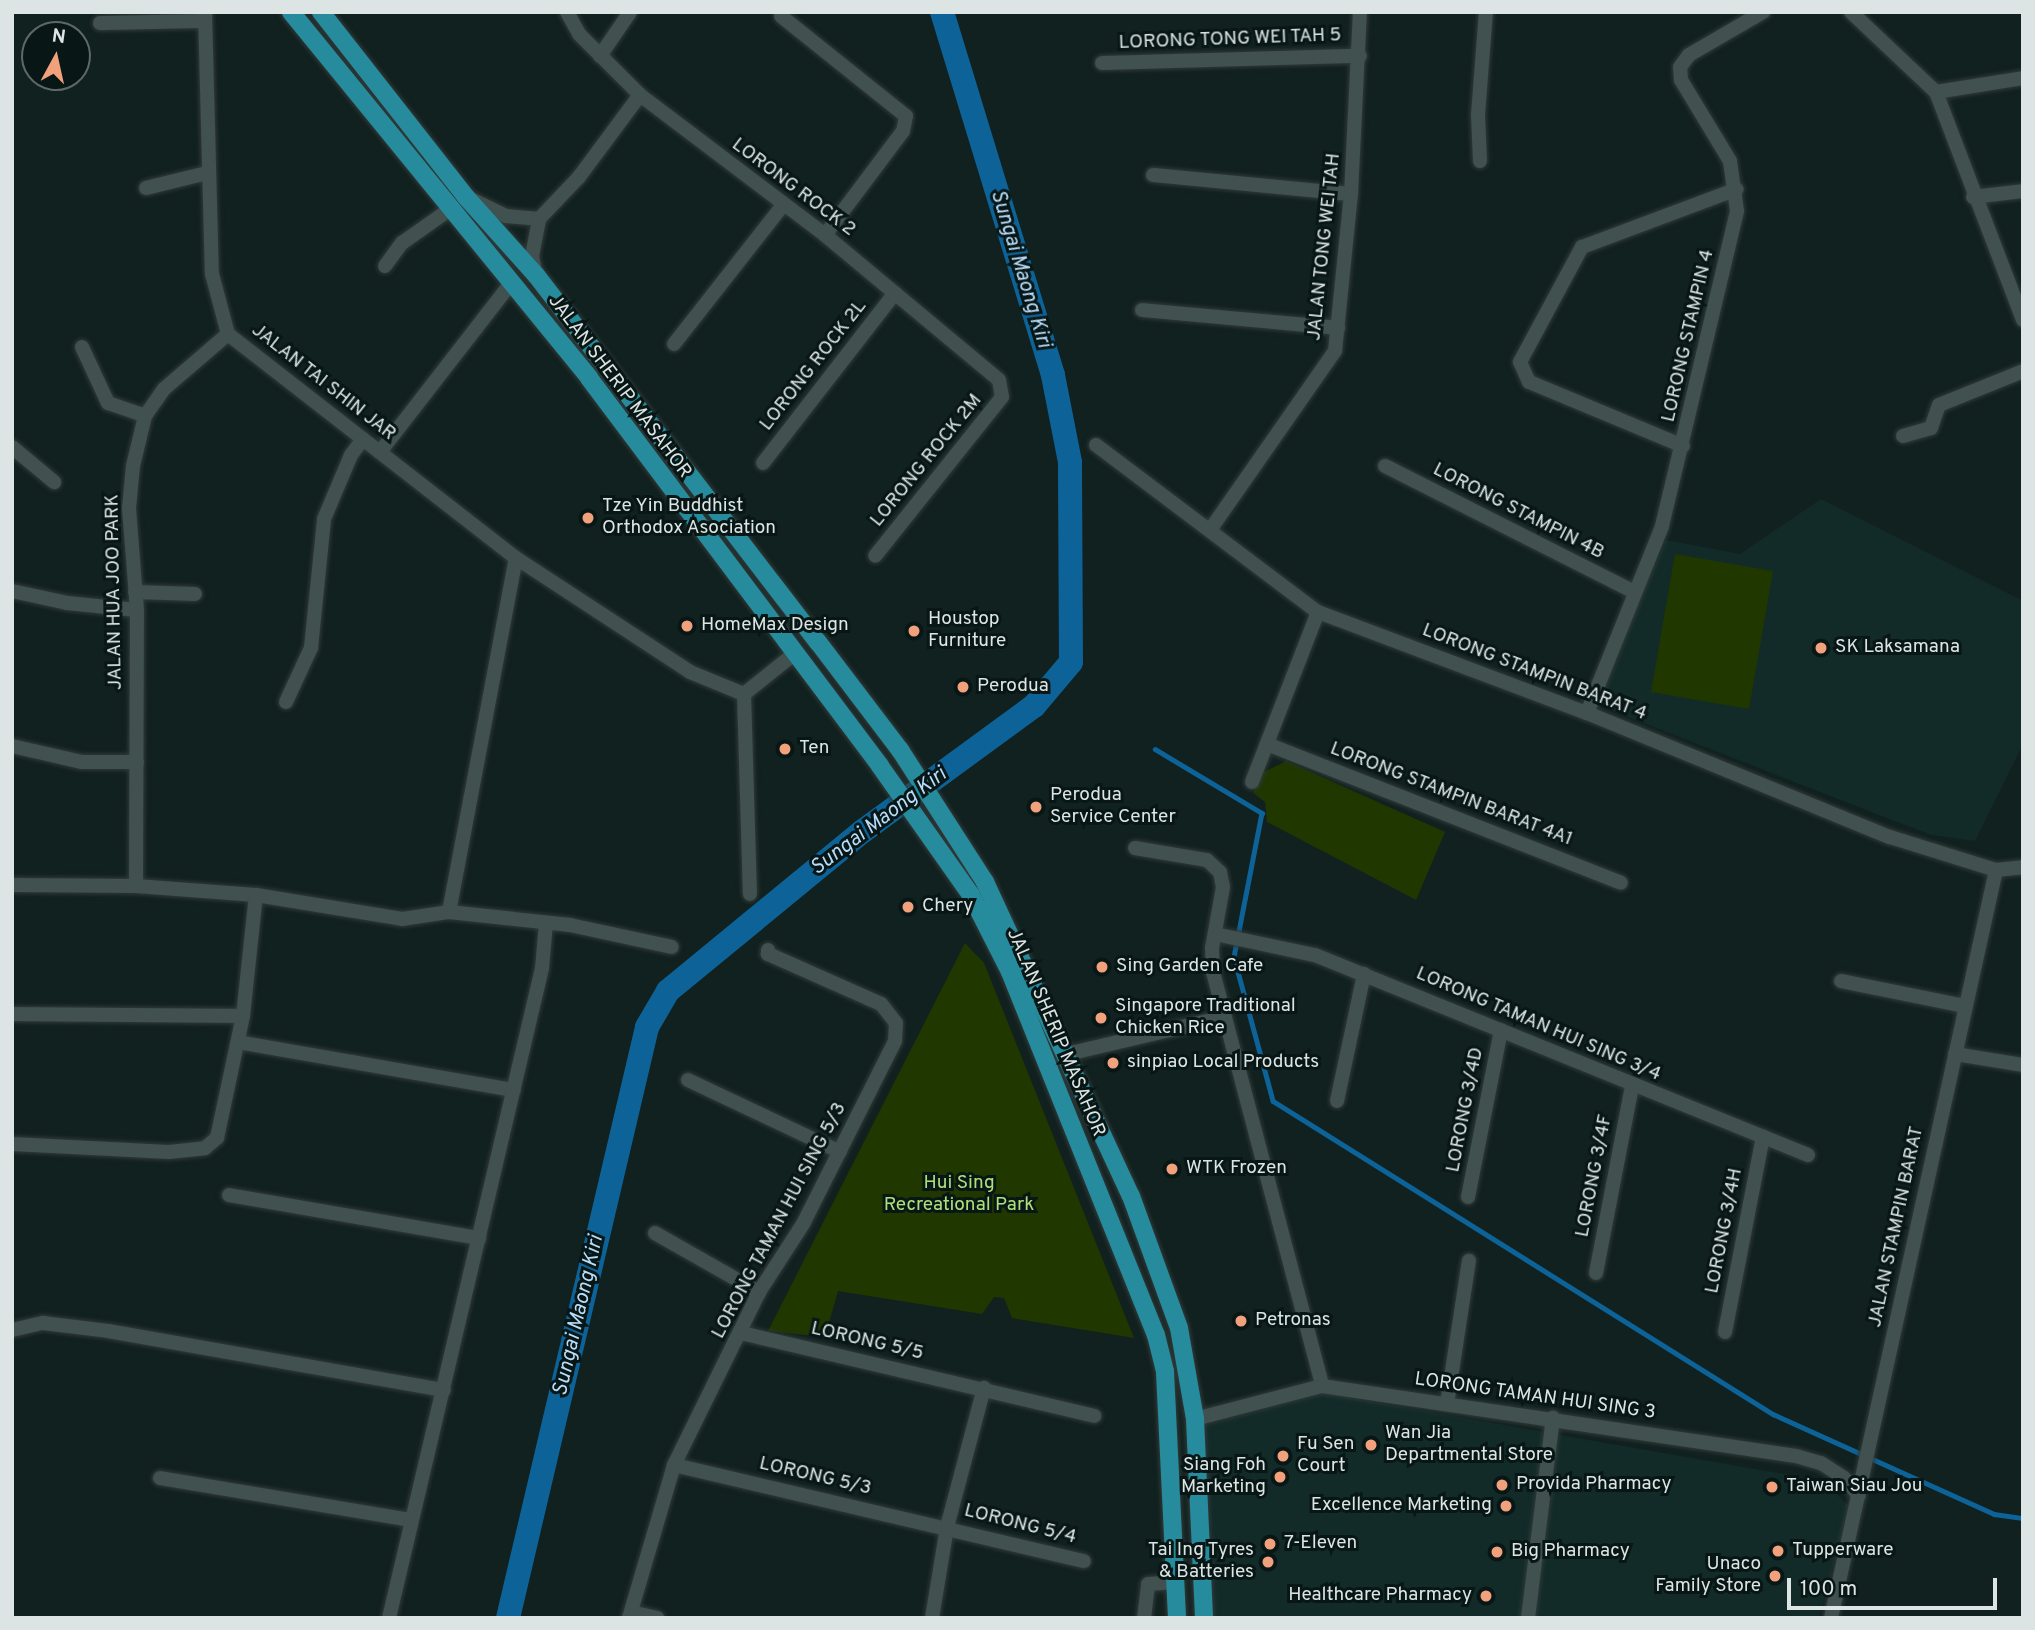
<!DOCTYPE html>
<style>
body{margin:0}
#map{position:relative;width:2035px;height:1630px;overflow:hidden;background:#11211f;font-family:Overpass,sans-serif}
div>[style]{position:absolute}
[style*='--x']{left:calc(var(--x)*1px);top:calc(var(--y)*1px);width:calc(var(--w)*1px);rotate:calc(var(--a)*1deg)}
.built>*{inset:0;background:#122b29}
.green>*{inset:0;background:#203700}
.stream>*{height:4.5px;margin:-2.25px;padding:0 2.25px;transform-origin:2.25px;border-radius:2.25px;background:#0d6398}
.river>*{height:24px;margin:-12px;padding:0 12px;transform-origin:12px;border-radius:12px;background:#0d6398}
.roads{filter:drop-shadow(0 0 2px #303a39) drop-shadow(0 0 2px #303a39)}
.minor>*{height:14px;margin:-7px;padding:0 7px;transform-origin:7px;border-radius:7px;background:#40514f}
.major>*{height:18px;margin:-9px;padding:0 9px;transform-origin:9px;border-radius:9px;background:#268c9d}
.dots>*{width:19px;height:19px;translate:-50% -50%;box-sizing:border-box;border:4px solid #081716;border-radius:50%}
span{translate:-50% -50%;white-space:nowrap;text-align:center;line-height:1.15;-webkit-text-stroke:6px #081716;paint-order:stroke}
.street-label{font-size:19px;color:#dce5e4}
.poi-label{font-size:19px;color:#dce5e4}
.left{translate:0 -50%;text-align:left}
.right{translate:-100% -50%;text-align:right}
.park-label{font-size:19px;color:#aee07a}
.water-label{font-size:21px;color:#b8dcfa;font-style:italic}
.frame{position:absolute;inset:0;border:14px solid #dce5e4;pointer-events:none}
.north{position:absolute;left:21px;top:21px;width:70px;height:70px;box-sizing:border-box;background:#081716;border:2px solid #5d6968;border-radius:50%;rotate:8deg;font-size:19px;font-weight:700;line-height:28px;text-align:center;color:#dce5e4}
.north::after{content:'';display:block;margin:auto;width:24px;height:32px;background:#f1a17c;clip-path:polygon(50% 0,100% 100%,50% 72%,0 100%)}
.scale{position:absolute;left:1787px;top:1578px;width:210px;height:32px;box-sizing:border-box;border:4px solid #dce5e4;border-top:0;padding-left:9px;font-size:21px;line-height:24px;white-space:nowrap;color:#dce5e4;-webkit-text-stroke:5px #081716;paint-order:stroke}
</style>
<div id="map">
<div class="built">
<i style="clip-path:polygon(1821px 499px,2023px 601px,2023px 744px,1975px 841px,1931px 835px,1766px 771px,1605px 708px,1598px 694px,1666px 540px,1740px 554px)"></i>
<i style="clip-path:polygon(1322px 1393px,1823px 1481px,1849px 1506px,1819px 1618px,1211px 1618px,1203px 1426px)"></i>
</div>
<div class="green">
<i style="clip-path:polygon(1675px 554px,1773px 571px,1749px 709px,1651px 692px)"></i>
<i style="clip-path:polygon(1286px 761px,1445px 832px,1416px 900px,1267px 822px,1265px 802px,1253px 793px,1264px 772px)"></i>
<i style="clip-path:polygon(965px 943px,984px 963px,1134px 1338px,1012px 1318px,1004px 1298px,994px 1297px,982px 1314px,838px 1291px,825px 1337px,768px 1331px)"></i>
</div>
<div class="stream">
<i style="--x:1155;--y:749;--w:125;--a:30.9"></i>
<i style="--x:1262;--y:813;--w:147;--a:101"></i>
<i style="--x:1234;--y:957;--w:149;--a:74.8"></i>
<i style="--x:1273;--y:1101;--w:590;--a:32.05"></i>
<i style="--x:1773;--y:1414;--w:243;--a:24.3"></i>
<i style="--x:1994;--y:1514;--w:29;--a:8"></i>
</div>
<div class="river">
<i style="--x:508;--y:1618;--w:607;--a:-76.76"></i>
<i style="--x:647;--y:1027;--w:42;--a:-59.7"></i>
<i style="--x:668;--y:991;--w:252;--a:-39.4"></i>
<i style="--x:863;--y:831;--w:212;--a:-36.2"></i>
<i style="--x:1034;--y:706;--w:57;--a:-49.9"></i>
<i style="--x:1071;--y:662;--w:200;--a:-90.3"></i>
<i style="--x:1070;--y:462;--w:89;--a:-101.1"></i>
<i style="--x:1053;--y:375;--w:380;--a:-107"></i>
</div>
<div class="roads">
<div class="minor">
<i style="--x:205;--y:12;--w:262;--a:88.5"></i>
<i style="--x:212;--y:274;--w:62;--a:75.1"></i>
<i style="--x:228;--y:334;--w:365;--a:37.9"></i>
<i style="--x:516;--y:558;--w:208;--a:33.2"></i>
<i style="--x:690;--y:672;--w:58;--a:22.2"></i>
<i style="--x:744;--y:694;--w:64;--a:-38.7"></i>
<i style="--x:567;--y:12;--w:25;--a:61"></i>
<i style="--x:579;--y:34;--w:86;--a:45"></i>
<i style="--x:640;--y:95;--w:232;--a:37.1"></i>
<i style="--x:825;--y:235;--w:226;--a:39.8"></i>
<i style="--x:999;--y:380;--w:17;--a:80"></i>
<i style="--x:1002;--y:397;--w:203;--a:128.6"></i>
<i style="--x:1851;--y:12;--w:117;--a:43.3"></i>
<i style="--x:1936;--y:92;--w:244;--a:69.1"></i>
<i style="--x:781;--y:16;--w:160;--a:38.7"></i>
<i style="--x:906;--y:116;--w:15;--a:101"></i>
<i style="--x:903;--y:131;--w:130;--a:126.9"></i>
<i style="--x:100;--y:23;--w:105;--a:-1.1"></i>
<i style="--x:600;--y:56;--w:53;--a:-55.7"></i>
<i style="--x:1102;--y:63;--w:258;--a:-1.6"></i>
<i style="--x:1936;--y:92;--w:88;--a:-9.1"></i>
<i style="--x:1480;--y:161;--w:46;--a:-92.5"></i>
<i style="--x:1478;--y:115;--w:103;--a:-85.6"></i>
<i style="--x:1153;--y:175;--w:199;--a:5.5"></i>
<i style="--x:146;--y:188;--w:63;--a:-13.8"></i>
<i style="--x:1973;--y:197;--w:50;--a:-6.8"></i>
<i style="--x:471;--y:199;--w:39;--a:26"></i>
<i style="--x:506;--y:216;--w:33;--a:5"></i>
<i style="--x:385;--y:266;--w:29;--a:-54"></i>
<i style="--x:402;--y:243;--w:62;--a:-35.2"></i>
<i style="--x:536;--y:275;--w:19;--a:-102"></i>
<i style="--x:532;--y:256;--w:38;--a:-79"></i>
<i style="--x:539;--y:219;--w:58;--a:-46.4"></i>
<i style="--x:579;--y:177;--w:102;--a:-53.4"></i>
<i style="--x:1142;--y:310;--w:197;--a:5.2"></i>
<i style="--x:674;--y:344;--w:177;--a:-51.9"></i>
<i style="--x:82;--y:347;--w:62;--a:65.1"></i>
<i style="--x:108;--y:403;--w:39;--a:19"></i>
<i style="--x:1903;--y:436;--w:29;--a:-16"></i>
<i style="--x:1931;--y:428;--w:24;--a:-71"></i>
<i style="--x:1939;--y:405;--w:91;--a:-22"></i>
<i style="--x:1096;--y:445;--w:278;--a:37"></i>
<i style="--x:1318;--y:612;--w:287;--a:20.6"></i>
<i style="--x:1587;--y:713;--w:327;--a:22.3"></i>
<i style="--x:1890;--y:837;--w:111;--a:17.3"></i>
<i style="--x:1683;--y:446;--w:167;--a:-157.4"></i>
<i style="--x:1529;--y:382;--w:22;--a:-114"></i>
<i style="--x:1520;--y:362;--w:131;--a:-61.7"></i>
<i style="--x:1582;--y:247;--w:165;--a:-20.5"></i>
<i style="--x:12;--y:447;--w:55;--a:39.8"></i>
<i style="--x:380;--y:452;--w:215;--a:-52.2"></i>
<i style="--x:763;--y:463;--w:215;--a:-52.2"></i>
<i style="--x:1385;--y:466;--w:279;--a:26.8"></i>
<i style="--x:1210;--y:530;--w:218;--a:-55.1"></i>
<i style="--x:1335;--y:351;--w:158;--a:-84.2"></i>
<i style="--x:1351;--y:194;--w:182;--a:-87.2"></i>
<i style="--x:12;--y:591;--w:56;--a:12.3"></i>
<i style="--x:67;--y:603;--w:70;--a:5.7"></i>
<i style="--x:135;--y:592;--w:60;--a:1.9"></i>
<i style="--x:744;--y:694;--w:200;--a:88.3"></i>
<i style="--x:286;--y:702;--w:60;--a:-65.2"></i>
<i style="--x:311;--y:648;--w:130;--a:-84.2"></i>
<i style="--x:324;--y:519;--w:69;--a:-67.1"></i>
<i style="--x:351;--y:455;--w:20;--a:-53"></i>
<i style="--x:1587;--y:713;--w:201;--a:-68.1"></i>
<i style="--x:1662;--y:526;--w:324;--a:-76.6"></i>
<i style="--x:1737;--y:211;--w:50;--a:-98"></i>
<i style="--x:1730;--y:161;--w:95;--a:-121.2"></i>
<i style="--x:1681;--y:80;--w:13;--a:-94"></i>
<i style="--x:1680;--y:67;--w:15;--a:-53"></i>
<i style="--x:1689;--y:55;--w:86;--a:-30.2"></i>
<i style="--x:1267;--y:744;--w:380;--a:21.4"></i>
<i style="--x:12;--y:746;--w:72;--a:12.9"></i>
<i style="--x:82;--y:762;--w:55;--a:0"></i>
<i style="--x:1252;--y:782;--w:182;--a:-68.8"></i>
<i style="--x:1135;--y:848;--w:73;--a:9.5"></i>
<i style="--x:1207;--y:860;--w:18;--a:43"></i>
<i style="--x:1220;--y:872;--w:15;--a:79"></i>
<i style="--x:1223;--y:887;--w:62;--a:100.2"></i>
<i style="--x:1212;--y:948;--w:24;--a:88"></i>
<i style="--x:1213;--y:972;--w:428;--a:75.2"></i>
<i style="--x:12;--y:885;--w:124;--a:0.5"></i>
<i style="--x:136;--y:886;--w:120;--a:4.3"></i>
<i style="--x:256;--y:895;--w:148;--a:9.3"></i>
<i style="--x:402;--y:919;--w:48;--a:-8.5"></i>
<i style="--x:449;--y:912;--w:122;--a:6.1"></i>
<i style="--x:570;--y:925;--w:104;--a:12.2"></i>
<i style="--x:136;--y:886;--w:276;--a:-89.8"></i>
<i style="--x:137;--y:610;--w:102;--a:-94.5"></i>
<i style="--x:129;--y:508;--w:42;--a:-84.6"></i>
<i style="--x:133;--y:466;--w:51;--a:-76.5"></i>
<i style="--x:145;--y:416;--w:33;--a:-55"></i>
<i style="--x:164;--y:389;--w:84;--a:-40.7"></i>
<i style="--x:449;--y:912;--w:360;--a:-79.3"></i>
<i style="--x:1215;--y:934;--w:102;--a:11.9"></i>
<i style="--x:1315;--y:955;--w:532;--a:22.08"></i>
<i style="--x:1841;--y:981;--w:126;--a:11.4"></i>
<i style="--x:12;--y:1014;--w:231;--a:0.5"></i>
<i style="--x:238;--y:1042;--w:280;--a:9.9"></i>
<i style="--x:1067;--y:1054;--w:162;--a:-13.2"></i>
<i style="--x:1955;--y:1054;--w:69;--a:9.2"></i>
<i style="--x:688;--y:1080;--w:168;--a:25.3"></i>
<i style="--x:1337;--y:1101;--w:130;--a:-78"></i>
<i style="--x:12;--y:1144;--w:157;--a:2.9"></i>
<i style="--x:169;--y:1152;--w:36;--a:-6"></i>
<i style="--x:205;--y:1148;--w:16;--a:-40"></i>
<i style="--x:217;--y:1138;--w:125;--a:-78"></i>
<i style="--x:243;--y:1016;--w:122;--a:-83.9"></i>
<i style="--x:229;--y:1195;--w:254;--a:9.8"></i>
<i style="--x:1468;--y:1197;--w:170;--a:-78.8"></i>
<i style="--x:655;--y:1233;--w:120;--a:29.6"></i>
<i style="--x:1596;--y:1273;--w:190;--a:-79.1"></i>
<i style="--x:12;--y:1330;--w:32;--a:-13"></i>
<i style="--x:43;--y:1323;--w:65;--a:7"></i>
<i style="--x:108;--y:1331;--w:341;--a:10"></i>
<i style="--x:1725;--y:1332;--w:199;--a:-79"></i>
<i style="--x:741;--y:1333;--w:363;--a:13.2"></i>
<i style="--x:1447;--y:1404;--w:145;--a:-81.3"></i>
<i style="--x:1195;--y:1419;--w:131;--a:-14.6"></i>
<i style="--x:1322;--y:1386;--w:479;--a:8.4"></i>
<i style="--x:1796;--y:1456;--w:26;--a:16"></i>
<i style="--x:1821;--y:1463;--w:27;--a:33"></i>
<i style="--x:1844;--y:1478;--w:23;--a:50"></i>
<i style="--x:674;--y:1465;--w:421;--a:13.2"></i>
<i style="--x:160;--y:1478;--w:254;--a:9.5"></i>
<i style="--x:631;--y:1612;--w:27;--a:13"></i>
<i style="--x:389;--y:1618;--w:668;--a:-76.75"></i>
<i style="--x:542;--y:968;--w:45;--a:-84.9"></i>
<i style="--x:629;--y:1618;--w:159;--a:-73.6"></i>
<i style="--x:674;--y:1465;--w:193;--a:-63.8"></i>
<i style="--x:759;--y:1292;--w:81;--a:-57.1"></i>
<i style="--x:803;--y:1224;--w:205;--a:-63.3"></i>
<i style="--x:895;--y:1041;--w:18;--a:-87"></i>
<i style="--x:896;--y:1023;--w:24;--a:-128"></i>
<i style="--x:881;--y:1004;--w:124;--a:-156.1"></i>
<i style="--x:768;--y:954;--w:4;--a:-90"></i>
<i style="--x:932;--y:1618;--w:92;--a:-80.6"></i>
<i style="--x:947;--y:1527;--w:144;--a:-75.1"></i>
<i style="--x:1144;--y:1618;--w:34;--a:-83"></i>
<i style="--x:1148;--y:1584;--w:27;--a:-4"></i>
<i style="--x:1528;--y:1618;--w:202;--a:-82.9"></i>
<i style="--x:1831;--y:1618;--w:766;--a:-77.56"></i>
<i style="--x:1996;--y:870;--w:27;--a:-6"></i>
</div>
<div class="major">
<i style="--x:291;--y:12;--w:472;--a:50.8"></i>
<i style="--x:589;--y:378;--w:485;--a:53.1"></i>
<i style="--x:880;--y:766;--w:158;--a:54.8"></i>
<i style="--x:971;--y:895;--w:86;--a:63.1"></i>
<i style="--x:1010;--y:972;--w:391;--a:68.1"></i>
<i style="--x:1156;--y:1335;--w:38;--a:76"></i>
<i style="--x:1165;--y:1372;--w:246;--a:87.2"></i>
<i style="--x:321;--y:12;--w:235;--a:51.9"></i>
<i style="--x:466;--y:197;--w:105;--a:48.1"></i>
<i style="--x:536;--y:275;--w:463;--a:52.5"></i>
<i style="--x:818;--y:642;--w:136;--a:52.8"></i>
<i style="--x:900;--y:750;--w:157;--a:57.2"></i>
<i style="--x:985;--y:882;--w:346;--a:65.1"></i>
<i style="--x:1131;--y:1196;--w:140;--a:70"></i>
<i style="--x:1179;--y:1328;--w:92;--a:80"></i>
<i style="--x:1195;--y:1419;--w:199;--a:87.4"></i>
</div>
</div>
<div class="dots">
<i style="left:588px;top:518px;background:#f1a17c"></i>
<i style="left:687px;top:626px;background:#f1a17c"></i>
<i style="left:914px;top:631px;background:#f1a17c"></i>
<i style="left:1821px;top:648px;background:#f1a17c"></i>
<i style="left:963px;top:687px;background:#f1a17c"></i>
<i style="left:785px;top:749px;background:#f1a17c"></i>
<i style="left:1036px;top:807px;background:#f1a17c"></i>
<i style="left:908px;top:907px;background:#f1a17c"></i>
<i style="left:1102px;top:967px;background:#f1a17c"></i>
<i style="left:1101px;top:1018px;background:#f1a17c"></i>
<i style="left:1113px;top:1063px;background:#f1a17c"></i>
<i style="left:1172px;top:1169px;background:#f1a17c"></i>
<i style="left:1241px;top:1321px;background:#f1a17c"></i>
<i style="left:1371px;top:1445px;background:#f1a17c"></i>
<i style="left:1283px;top:1456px;background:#f1a17c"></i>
<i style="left:1280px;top:1477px;background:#f1a17c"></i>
<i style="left:1502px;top:1485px;background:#f1a17c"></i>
<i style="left:1772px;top:1487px;background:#f1a17c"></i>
<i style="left:1506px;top:1506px;background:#f1a17c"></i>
<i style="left:1270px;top:1544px;background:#f1a17c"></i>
<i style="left:1778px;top:1551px;background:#f1a17c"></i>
<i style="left:1497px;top:1552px;background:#f1a17c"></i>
<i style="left:1268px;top:1562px;background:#f1a17c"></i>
<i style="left:1775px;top:1576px;background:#f1a17c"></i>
<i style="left:1486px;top:1596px;background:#f1a17c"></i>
</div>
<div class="street-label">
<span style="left:1230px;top:40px;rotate:-2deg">LORONG TONG WEI TAH 5</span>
<span style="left:793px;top:188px;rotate:37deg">LORONG ROCK 2</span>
<span style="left:1325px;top:247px;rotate:-84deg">JALAN TONG WEI TAH</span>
<span style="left:1689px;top:336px;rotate:-77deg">LORONG STAMPIN 4</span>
<span style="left:814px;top:366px;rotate:-52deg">LORONG ROCK 2L</span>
<span style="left:323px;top:383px;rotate:38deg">JALAN TAI SHIN JAR</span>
<span style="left:619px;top:387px;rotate:53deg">JALAN SHERIP MASAHOR</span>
<span style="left:927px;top:461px;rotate:-51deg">LORONG ROCK 2M</span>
<span style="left:1518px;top:512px;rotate:27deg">LORONG STAMPIN 4B</span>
<span style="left:115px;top:592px;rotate:-91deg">JALAN HUA JOO PARK</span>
<span style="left:1534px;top:673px;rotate:21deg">LORONG STAMPIN BARAT 4</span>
<span style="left:1451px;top:795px;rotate:21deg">LORONG STAMPIN BARAT 4A1</span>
<span style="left:1538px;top:1025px;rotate:23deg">LORONG TAMAN HUI SING 3/4</span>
<span style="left:1055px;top:1033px;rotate:67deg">JALAN SHERIP MASAHOR</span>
<span style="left:1466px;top:1110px;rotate:-79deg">LORONG 3/4D</span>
<span style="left:1595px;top:1176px;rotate:-79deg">LORONG 3/4F</span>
<span style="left:780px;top:1221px;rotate:-62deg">LORONG TAMAN HUI SING 5/3</span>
<span style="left:1897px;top:1227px;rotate:-78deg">JALAN STAMPIN BARAT</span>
<span style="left:1725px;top:1231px;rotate:-79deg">LORONG 3/4H</span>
<span style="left:867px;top:1342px;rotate:13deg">LORONG 5/5</span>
<span style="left:1535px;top:1397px;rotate:8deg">LORONG TAMAN HUI SING 3</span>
<span style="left:815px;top:1477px;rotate:13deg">LORONG 5/3</span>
<span style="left:1020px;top:1525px;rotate:14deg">LORONG 5/4</span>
</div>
<div class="poi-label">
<span class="left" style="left:602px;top:518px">Tze Yin Buddhist<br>Orthodox Asociation</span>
<span class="left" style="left:928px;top:631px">Houstop<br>Furniture</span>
<span class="left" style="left:701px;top:626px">HomeMax Design</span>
<span class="left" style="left:1835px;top:648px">SK Laksamana</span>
<span class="left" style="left:977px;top:687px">Perodua</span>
<span class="left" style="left:799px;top:749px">Ten</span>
<span class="left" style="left:1050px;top:807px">Perodua<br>Service Center</span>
<span class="left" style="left:922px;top:907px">Chery</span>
<span class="left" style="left:1116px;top:967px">Sing Garden Cafe</span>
<span class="left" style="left:1115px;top:1018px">Singapore Traditional<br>Chicken Rice</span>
<span class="left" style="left:1127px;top:1063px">sinpiao Local Products</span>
<span class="left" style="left:1186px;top:1169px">WTK Frozen</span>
<span class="left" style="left:1255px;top:1321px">Petronas</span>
<span class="left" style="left:1385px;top:1445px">Wan Jia<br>Departmental Store</span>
<span class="left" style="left:1297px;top:1456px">Fu Sen<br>Court</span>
<span class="right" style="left:1266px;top:1477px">Siang Foh<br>Marketing</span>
<span class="left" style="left:1516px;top:1485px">Provida Pharmacy</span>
<span class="left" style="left:1786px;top:1487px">Taiwan Siau Jou</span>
<span class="right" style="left:1492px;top:1506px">Excellence Marketing</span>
<span class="left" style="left:1284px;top:1544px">7-Eleven</span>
<span class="right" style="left:1254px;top:1562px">Tai Ing Tyres<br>&amp; Batteries</span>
<span class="left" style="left:1792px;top:1551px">Tupperware</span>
<span class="left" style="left:1511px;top:1552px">Big Pharmacy</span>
<span class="right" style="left:1761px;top:1576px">Unaco<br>Family Store</span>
<span class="right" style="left:1472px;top:1596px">Healthcare Pharmacy</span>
</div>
<div class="park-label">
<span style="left:959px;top:1195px">Hui Sing<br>Recreational Park</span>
</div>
<div class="water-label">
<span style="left:1020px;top:269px;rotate:73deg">Sungai Maong Kiri</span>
<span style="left:879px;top:822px;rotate:-37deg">Sungai Maong Kiri</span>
<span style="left:579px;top:1316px;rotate:-77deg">Sungai Maong Kiri</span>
</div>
<div class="frame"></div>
<div class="north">N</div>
<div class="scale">100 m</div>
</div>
